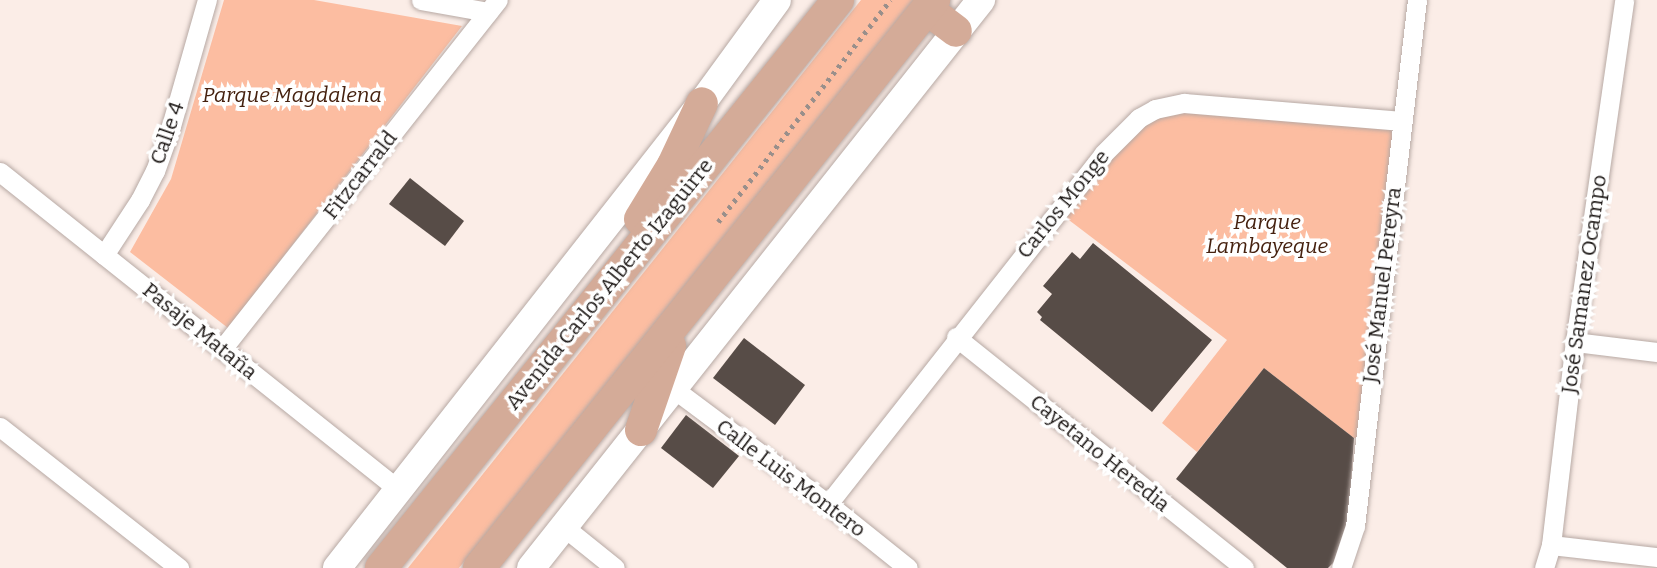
<!DOCTYPE html>
<meta charset="utf-8">
<style>
body{margin:0}
#map{position:relative;width:1657px;height:568px;overflow:hidden;background:#fbede7;font-family:Bitter,serif}
div>[style]{position:absolute}
[style*='--x']{left:calc(var(--x)*1px);top:calc(var(--y)*1px);width:calc(var(--w)*1px);rotate:calc(var(--a)*1deg)}
.green>*{inset:0;background:#fcbda1}
.building>*{inset:0;background:#574c47}
.path>*{height:4.5px;margin-top:-2.25px;transform-origin:0;background:repeating-linear-gradient(90deg,#998f8b 0 3.5px,transparent 0 8.5px)}
.roads{filter:drop-shadow(0 0 2px #b7a9a4) drop-shadow(0 0 2px #b7a9a4)}
.street>*{height:19px;margin:-9.5px;padding:0 9.5px;transform-origin:9.5px;border-radius:9.5px;background:#fff}
.secondary>*{height:28px;margin:-14px;padding:0 14px;transform-origin:14px;border-radius:14px;background:#fff}
.primary>*{height:32px;margin:-16px;padding:0 16px;transform-origin:16px;border-radius:16px;background:#d4ab98}
span{translate:-50% -50%;white-space:nowrap;text-align:center;line-height:1.15;-webkit-text-stroke:7px #fff;paint-order:stroke}
.park-label{font-size:21px;color:#45210f;font-style:italic}
.street-label{font-size:21px;color:#1b1614}
</style>
<div id="map">
<div class="green">
<i style="clip-path:polygon(224px 0,314px 0,462px 26px,228px 328px,130px 252px,171px 179px)"></i>
<i style="clip-path:polygon(861px 0,915px 0,459px 568px,408px 568px)"></i>
<i style="clip-path:polygon(1155px 109px,1402px 121px,1364px 438px,1354px 438px,1264px 368px,1197px 452px,1162px 423px,1227px 340px,1057px 211px)"></i>
</div>
<div class="building">
<i style="clip-path:polygon(410px 178px,464px 221px,445px 246px,389px 204px)"></i>
<i style="clip-path:polygon(1093px 243px,1212px 340px,1152px 412px,1040px 320px,1042px 317px,1037px 312px,1052px 294px,1043px 286px,1072px 252px,1080px 259px)"></i>
<i style="clip-path:polygon(744px 338px,805px 385px,775px 425px,713px 378px)"></i>
<i style="clip-path:polygon(1264px 368px,1354px 438px,1348px 526px,1335px 561px,1328px 568px,1287px 568px,1176px 479px)"></i>
<i style="clip-path:polygon(686px 415px,739px 456px,713px 488px,661px 448px)"></i>
</div>
<div class="path">
<i style="--x:718;--y:222;--w:281;--a:-52.2"></i>
</div>
<div class="roads">
<div class="street">
<i style="--x:421;--y:0;--w:68;--a:10.2"></i>
<i style="--x:0;--y:172;--w:510;--a:38.55"></i>
<i style="--x:104;--y:255;--w:66;--a:-56.8"></i>
<i style="--x:140;--y:200;--w:33;--a:-63"></i>
<i style="--x:155;--y:171;--w:48;--a:-70.4"></i>
<i style="--x:171;--y:126;--w:131;--a:-74.1"></i>
<i style="--x:956;--y:337;--w:369;--a:38.7"></i>
<i style="--x:1575;--y:342;--w:83;--a:7"></i>
<i style="--x:222;--y:349;--w:445;--a:-51.7"></i>
<i style="--x:674;--y:389;--w:192;--a:36.8"></i>
<i style="--x:828;--y:504;--w:102;--a:38.7"></i>
<i style="--x:0;--y:427;--w:228;--a:38.2"></i>
<i style="--x:828;--y:504;--w:445;--a:-51.8"></i>
<i style="--x:1103;--y:154;--w:51;--a:-45"></i>
<i style="--x:1139;--y:118;--w:18;--a:-29"></i>
<i style="--x:1155;--y:109;--w:30;--a:-12"></i>
<i style="--x:1184;--y:103;--w:219;--a:4.7"></i>
<i style="--x:564;--y:527;--w:65;--a:38.8"></i>
<i style="--x:1551;--y:545;--w:107;--a:6.5"></i>
<i style="--x:1341;--y:568;--w:44;--a:-71.6"></i>
<i style="--x:1355;--y:526;--w:530;--a:-83.28"></i>
<i style="--x:1544;--y:568;--w:24;--a:-73"></i>
<i style="--x:1551;--y:545;--w:204;--a:-83.3"></i>
<i style="--x:1575;--y:342;--w:345;--a:-81.8"></i>
</div>
<div class="secondary">
<i style="--x:337;--y:568;--w:591;--a:-51.87"></i>
<i style="--x:702;--y:103;--w:127;--a:-53.9"></i>
<i style="--x:531;--y:568;--w:725;--a:-51.61"></i>
</div>
<div class="primary">
<i style="--x:927;--y:9;--w:36;--a:37"></i>
<i style="--x:640;--y:219;--w:63;--a:-58.6"></i>
<i style="--x:673;--y:165;--w:68;--a:-64.9"></i>
<i style="--x:641;--y:430;--w:89;--a:-71"></i>
<i style="--x:381;--y:568;--w:729;--a:-51.18"></i>
<i style="--x:479;--y:568;--w:728;--a:-51.3"></i>
</div>
</div>
<div class="park-label">
<span style="left:292px;top:95px">Parque Magdalena</span>
<span style="left:1267px;top:234px">Parque<br>Lambayeque</span>
</div>
<div class="street-label">
<span style="left:167px;top:133px;rotate:-71deg">Calle 4</span>
<span style="left:360px;top:175px;rotate:-52deg">Fitzcarrald</span>
<span style="left:1063px;top:204px;rotate:-51deg">Carlos Monge</span>
<span style="left:609px;top:284px;rotate:-51deg">Avenida Carlos Alberto Izaguirre</span>
<span style="left:1584px;top:284px;rotate:-82deg">José Samanez Ocampo</span>
<span style="left:1382px;top:285px;rotate:-83deg">José Manuel Pereyra</span>
<span style="left:200px;top:331px;rotate:39deg">Pasaje Mataña</span>
<span style="left:1100px;top:453px;rotate:39deg">Cayetano Heredia</span>
<span style="left:791px;top:478px;rotate:37deg">Calle Luis Montero</span>
</div>
</div>
